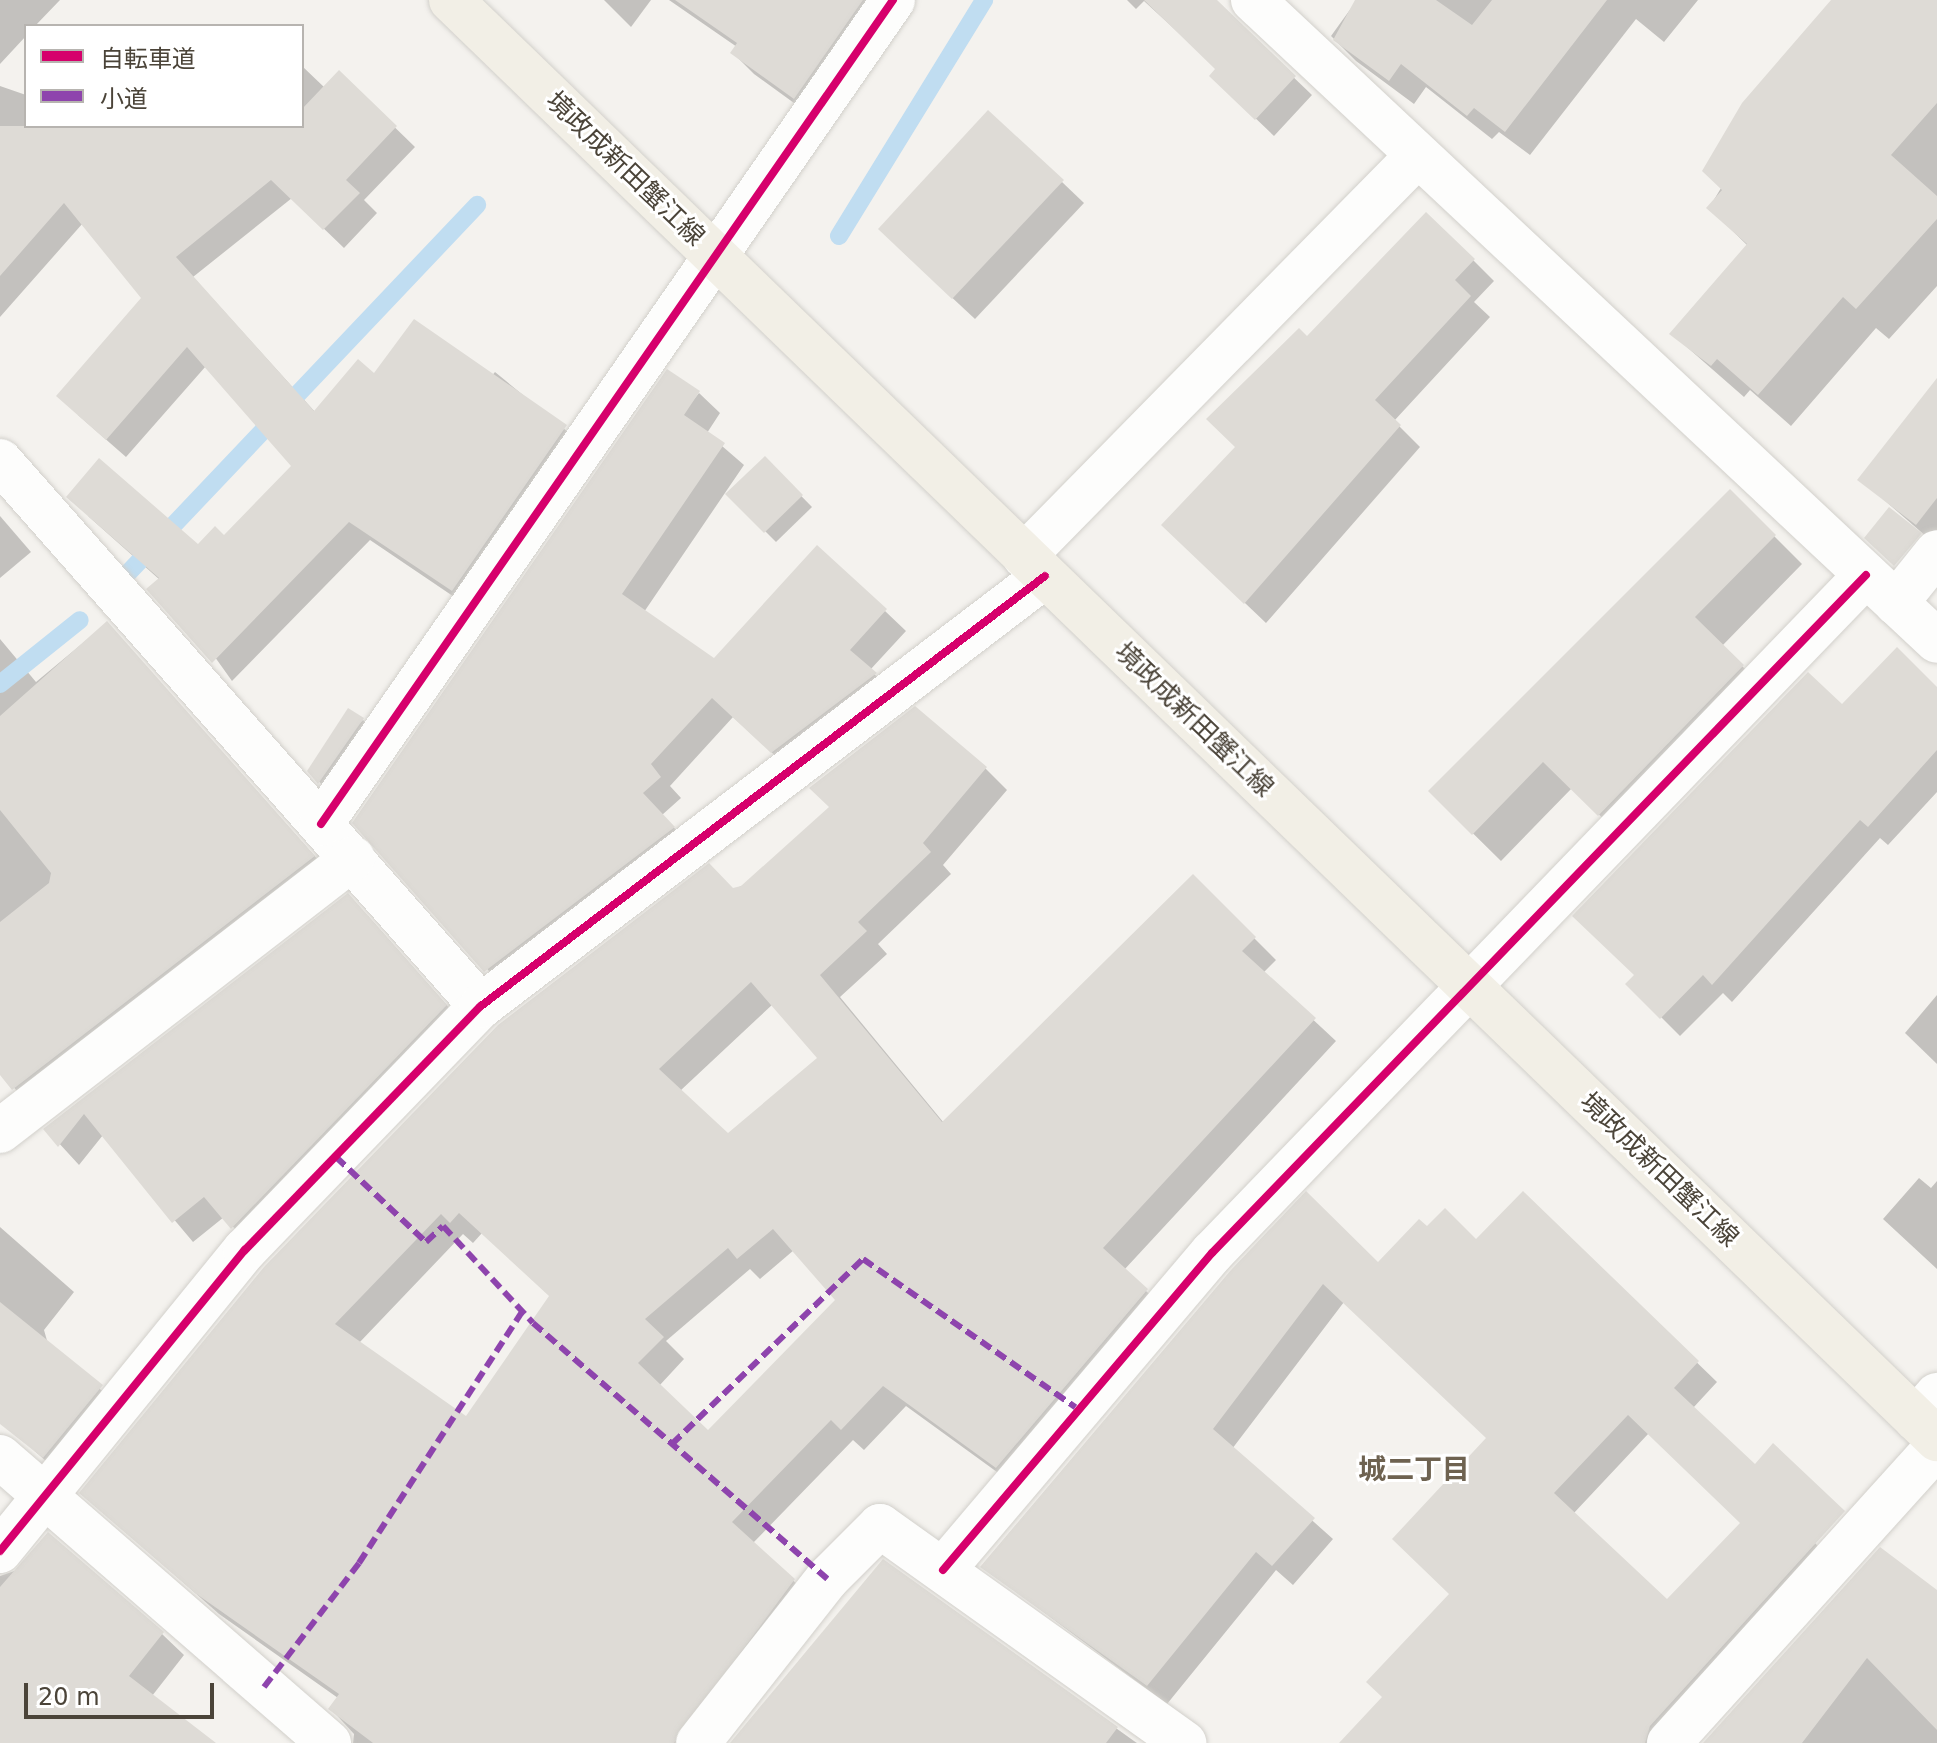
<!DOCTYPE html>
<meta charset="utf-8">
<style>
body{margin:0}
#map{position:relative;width:1937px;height:1743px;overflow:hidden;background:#f4f2ee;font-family:"DejaVu Sans","Noto Sans JP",sans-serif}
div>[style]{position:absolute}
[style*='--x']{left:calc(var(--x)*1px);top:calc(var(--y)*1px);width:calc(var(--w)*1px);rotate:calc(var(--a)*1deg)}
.shadow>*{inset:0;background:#0003}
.stream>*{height:18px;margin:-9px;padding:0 9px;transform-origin:9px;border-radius:9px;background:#c0ddf1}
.building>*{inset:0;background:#dedbd6}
.roads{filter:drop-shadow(0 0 2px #d2d0cb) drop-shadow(0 0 2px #d2d0cb)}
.minor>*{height:44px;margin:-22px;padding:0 22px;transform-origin:22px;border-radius:22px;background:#fdfdfc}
.major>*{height:44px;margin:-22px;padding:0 22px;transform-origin:22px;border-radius:22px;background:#f2efe6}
.quiet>*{height:6px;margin-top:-3px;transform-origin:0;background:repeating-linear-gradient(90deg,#8e44ad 0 12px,transparent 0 18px)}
.cycleway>*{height:8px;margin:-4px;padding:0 4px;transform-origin:4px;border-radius:4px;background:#d6006c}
span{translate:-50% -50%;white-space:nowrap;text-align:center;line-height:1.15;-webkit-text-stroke:6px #fff;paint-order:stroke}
.street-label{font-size:26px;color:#4b4439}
.neighbourhood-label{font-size:28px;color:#6e6250;font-weight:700}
.legend{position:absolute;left:24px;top:24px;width:280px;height:104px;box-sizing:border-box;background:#fff;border:2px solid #b7b4b0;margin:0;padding:10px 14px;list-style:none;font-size:24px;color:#4b4439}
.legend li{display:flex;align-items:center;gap:16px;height:40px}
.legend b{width:40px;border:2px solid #b7b4b0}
.scale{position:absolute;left:24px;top:1683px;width:190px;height:36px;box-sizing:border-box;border:4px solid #4b4439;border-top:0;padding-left:10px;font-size:24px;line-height:28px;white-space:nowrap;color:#4b4439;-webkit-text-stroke:6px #fff;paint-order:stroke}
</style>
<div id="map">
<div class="shadow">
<i style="clip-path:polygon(0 0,60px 0,35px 26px,26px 26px,26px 36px,0 64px)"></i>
<i style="clip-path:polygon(604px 0,651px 0,631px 27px)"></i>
<i style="clip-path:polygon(669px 0,893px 0,816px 119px,754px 74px,733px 53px,737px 47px)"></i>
<i style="clip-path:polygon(1127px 0,1213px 0,1312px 95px,1274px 136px,1229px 93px,1218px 69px,1144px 1px,1136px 9px)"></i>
<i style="clip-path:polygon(1357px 0,1698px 0,1664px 42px,1636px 19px,1530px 155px,1499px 132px,1492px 139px,1426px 87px,1414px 104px,1356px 61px,1331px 36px)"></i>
<i style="clip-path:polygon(1834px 0,1937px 0,1937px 286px,1889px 339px,1876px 328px,1791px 426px,1750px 390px,1744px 397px,1672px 334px,1748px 246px,1709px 208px)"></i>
<i style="clip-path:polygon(302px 66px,325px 88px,339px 73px,415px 147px,364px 200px,377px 213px,344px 248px,292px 198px,193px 277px,316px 413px,374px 375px,490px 378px,495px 372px,585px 446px,472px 609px,370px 540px,232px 681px,160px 580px,88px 516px,198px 547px,224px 538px,293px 466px,206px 366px,126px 457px,78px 415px,144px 298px,83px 223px,0 317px,0 86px,26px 95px,26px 126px,302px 126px)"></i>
<i style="clip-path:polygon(1062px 182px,1084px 203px,975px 319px,902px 251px)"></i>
<i style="clip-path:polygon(1473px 260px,1494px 281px,1474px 302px,1490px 317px,1394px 421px,1420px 447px,1266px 623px,1185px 546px,1237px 447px,1307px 339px)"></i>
<i style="clip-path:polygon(1937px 382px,1937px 544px,1936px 545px,1860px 479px)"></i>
<i style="clip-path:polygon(699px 393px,720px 413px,707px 433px,744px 465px,644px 612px,715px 661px,885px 611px,906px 631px,870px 670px,896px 695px,794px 773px,733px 717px,670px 786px,681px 798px,662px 815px,694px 849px,507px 991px,355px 822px)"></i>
<i style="clip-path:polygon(765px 459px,812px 507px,776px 542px,728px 494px)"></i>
<i style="clip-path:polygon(1730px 492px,1802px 564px,1722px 646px,1770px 694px,1627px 842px,1572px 788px,1501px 861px,1430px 791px)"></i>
<i style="clip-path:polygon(0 516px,31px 552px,0 578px)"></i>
<i style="clip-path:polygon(107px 623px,335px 879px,35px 1111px,0 1072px,0 639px,36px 682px)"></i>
<i style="clip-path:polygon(1937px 690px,1937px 792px,1888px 845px,1880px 838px,1732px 1002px,1723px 993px,1680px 1036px,1628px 984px,1842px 707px)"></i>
<i style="clip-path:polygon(363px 720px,373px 730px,330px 793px,309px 771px)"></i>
<i style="clip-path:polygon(evenodd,985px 768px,1007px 790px,943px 865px,951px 874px,878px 944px,887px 954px,840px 997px,944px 1123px,1193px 877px,1276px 960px,1263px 973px,1336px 1041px,1124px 1270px,1168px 1312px,1019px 1488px,906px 1406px,864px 1450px,853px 1440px,753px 1543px,816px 1602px,708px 1743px,353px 1743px,354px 1734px,330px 1708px,338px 1698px,219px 1614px,82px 1493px,733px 890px,985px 768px,773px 1004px,819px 1058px,728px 1135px,680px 1091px,773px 1004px,985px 768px,482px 1233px,551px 1297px,467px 1419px,359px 1343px,463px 1234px,473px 1243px,482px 1233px,985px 768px,794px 1250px,838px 1300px,708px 1433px,659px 1386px,684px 1359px,666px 1341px,750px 1269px,760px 1279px,794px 1250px)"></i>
<i style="clip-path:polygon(368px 916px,466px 1027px,252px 1247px,224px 1217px,193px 1242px,103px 1135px,79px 1165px,46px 1129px)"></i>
<i style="clip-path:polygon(1937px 995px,1937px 1064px,1905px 1033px)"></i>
<i style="clip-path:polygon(1919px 1178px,1931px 1188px,1937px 1181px,1937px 1269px,1883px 1219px)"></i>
<i style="clip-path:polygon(evenodd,1523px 1194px,1717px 1382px,1693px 1408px,1834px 1564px,1673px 1743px,1343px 1743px,1385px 1698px,1452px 1595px,1489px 1438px,1344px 1302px,1232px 1449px,1333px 1539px,1293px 1585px,1276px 1570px,1167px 1704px,983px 1567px,1232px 1271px,1378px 1265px,1427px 1229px,1476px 1242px,1523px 1194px,1649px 1433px,1743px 1523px,1667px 1602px,1573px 1514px,1649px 1433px)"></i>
<i style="clip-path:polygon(0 1227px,74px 1292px,44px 1330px,48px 1344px,123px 1409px,66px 1479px,0 1420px)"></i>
<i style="clip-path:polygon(883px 1561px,1134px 1741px,1137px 1743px,733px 1743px)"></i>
<i style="clip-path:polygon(20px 1569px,162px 1634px,184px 1655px,152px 1696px,213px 1743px,0 1743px,0 1576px)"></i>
<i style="clip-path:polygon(1937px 1594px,1937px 1743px,1705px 1743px)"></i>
</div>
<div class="stream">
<i style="--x:839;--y:236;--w:277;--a:-58.4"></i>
<i style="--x:129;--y:572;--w:506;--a:-46.52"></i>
<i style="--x:0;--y:684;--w:102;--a:-38.7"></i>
</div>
<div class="building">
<i style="clip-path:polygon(675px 0,863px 0,794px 99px,730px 53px,737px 43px)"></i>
<i style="clip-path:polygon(1144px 0,1217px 0,1296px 76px,1255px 120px,1209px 76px,1215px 69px)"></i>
<i style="clip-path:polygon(1355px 0,1436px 0,1472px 25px,1492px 0,1607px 0,1505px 132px,1474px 108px,1467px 116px,1401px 64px,1389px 81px,1333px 40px)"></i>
<i style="clip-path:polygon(1831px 0,1937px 0,1937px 103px,1891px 155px,1937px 196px,1937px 219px,1856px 309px,1843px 297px,1758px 395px,1717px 359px,1711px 366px,1669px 334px,1747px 244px,1706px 208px,1722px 190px,1702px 171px,1742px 103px)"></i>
<i style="clip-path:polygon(339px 70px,397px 126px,346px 180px,360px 193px,323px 230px,271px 180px,176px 257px,314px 411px,358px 359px,374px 373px,414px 319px,567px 425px,452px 591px,349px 522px,212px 663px,146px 589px,159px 578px,66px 497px,99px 458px,198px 544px,215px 526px,224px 535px,291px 466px,187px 347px,106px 440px,56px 396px,141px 298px,64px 203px,0 276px,0 126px,302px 126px,302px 109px)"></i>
<i style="clip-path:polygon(988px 110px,1064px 180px,952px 299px,878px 229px)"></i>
<i style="clip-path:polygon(1426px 212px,1475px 259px,1455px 280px,1471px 296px,1375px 400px,1401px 425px,1244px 604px,1161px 525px,1235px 447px,1206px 419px,1299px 328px,1307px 336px)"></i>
<i style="clip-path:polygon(667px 369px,700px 391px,684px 415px,725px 443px,622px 594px,714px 658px,817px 545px,887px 609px,850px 650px,877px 673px,771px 753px,712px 698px,651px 764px,661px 777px,643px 793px,675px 827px,484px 972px,352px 823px)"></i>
<i style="clip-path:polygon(1937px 378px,1937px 498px,1916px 525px,1857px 480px)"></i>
<i style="clip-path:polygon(765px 456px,803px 495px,764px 533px,725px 494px)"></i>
<i style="clip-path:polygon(1730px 489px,1776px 535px,1695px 617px,1744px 665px,1598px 816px,1543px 762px,1472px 835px,1428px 791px)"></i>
<i style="clip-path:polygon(1889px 507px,1922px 533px,1894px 566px,1864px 538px)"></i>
<i style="clip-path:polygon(107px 621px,315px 856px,12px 1090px,0 1075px,0 922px,49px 883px,51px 873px,0 810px,0 716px)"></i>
<i style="clip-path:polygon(1897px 647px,1937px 687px,1937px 750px,1868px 827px,1860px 820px,1712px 985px,1703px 975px,1660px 1019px,1625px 984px,1634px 975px,1572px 916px,1808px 672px,1842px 704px)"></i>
<i style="clip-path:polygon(evenodd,915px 706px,987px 767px,923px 843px,931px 852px,858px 922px,867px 931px,820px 975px,942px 1122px,1193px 874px,1256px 937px,1242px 951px,1316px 1018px,1103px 1248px,1148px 1289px,996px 1468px,883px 1386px,841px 1430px,831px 1420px,732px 1522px,795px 1579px,674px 1743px,373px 1743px,328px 1709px,339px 1694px,195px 1593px,79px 1493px,264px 1267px,498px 1025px,709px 863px,733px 888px,741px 886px,829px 807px,809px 788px,915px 706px,751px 982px,817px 1058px,728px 1133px,659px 1069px,751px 982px,915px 706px,459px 1213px,549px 1296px,466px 1416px,335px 1324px,441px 1214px,450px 1223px,459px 1213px,915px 706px,773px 1229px,835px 1300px,708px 1430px,638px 1363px,664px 1337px,645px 1319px,728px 1248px,737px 1259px,773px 1229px)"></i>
<i style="clip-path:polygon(348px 708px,364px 718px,318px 784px,307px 771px)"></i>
<i style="clip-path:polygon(348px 893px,447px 1005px,231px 1229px,204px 1197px,172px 1223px,84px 1114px,58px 1147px,43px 1129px)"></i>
<i style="clip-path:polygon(evenodd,1306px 1191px,1378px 1262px,1419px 1219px,1427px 1226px,1445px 1208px,1476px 1239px,1523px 1191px,1699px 1361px,1674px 1388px,1755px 1464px,1773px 1443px,1845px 1511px,1650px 1726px,1645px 1743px,1339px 1743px,1382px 1697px,1366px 1682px,1449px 1594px,1392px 1539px,1486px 1438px,1323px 1284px,1213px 1429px,1315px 1518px,1272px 1566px,1256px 1552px,1147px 1686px,980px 1567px,1231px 1270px,1306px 1191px,1628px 1415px,1740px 1523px,1667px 1599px,1554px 1493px,1628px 1415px)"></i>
<i style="clip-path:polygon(0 1302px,103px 1385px,43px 1458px,0 1424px)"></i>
<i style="clip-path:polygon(48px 1532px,164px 1632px,129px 1676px,216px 1743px,0 1743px,0 1587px)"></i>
<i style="clip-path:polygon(1880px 1547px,1937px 1590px,1937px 1730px,1867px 1658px,1802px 1743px,1703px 1743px)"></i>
<i style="clip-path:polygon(883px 1559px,1118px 1727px,1106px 1743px,730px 1743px)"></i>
</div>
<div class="roads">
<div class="minor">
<i style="--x:1253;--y:0;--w:937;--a:43.14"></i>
<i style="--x:0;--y:461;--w:727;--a:48.57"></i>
<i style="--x:1024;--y:556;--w:561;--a:-45.51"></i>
<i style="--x:1896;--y:603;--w:65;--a:-51.2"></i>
<i style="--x:321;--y:824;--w:1003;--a:-55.23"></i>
<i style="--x:0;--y:1131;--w:446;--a:-37.7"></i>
<i style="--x:1916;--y:1419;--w:32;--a:-49"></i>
<i style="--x:0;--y:1457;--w:436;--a:41"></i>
<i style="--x:0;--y:1551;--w:388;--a:-50.9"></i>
<i style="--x:245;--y:1250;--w:339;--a:-46"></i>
<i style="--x:481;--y:1006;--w:709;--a:-37.32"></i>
<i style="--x:943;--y:1570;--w:416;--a:-49.7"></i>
<i style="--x:1212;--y:1253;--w:942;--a:-46.03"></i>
<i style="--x:698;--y:1743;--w:209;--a:-51.8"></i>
<i style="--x:827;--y:1579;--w:75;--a:-45"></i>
<i style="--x:880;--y:1526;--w:374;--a:35.5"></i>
<i style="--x:1669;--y:1743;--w:400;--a:-47.9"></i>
</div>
<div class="major">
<i style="--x:451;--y:0;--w:2069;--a:44.08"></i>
</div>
</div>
<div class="quiet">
<i style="--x:336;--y:1157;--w:124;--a:43.4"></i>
<i style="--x:426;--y:1242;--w:23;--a:-43"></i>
<i style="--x:443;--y:1226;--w:132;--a:47.1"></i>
<i style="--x:533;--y:1323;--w:390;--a:41"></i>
<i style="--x:672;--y:1444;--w:266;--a:-44.1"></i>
<i style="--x:863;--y:1259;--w:259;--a:34.9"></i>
<i style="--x:264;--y:1687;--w:156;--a:-52.5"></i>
<i style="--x:359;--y:1563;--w:299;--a:-57"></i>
</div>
<div class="cycleway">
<i style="--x:321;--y:824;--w:1003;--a:-55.23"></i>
<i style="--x:0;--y:1551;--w:388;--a:-50.9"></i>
<i style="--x:245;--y:1250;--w:339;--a:-46"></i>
<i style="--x:481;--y:1006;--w:709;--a:-37.32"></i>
<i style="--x:943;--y:1570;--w:416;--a:-49.7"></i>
<i style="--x:1212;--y:1253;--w:942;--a:-46.03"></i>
</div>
<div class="street-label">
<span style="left:625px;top:169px;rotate:44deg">境政成新田蟹江線</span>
<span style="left:1194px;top:720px;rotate:44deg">境政成新田蟹江線</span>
<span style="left:1659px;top:1170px;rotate:44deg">境政成新田蟹江線</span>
</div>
<div class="neighbourhood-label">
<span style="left:1414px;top:1470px">城二丁目</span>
</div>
<ul class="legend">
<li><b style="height:10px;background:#d6006c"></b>自転車道</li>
<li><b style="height:10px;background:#8e44ad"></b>小道</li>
</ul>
<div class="scale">20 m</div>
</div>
